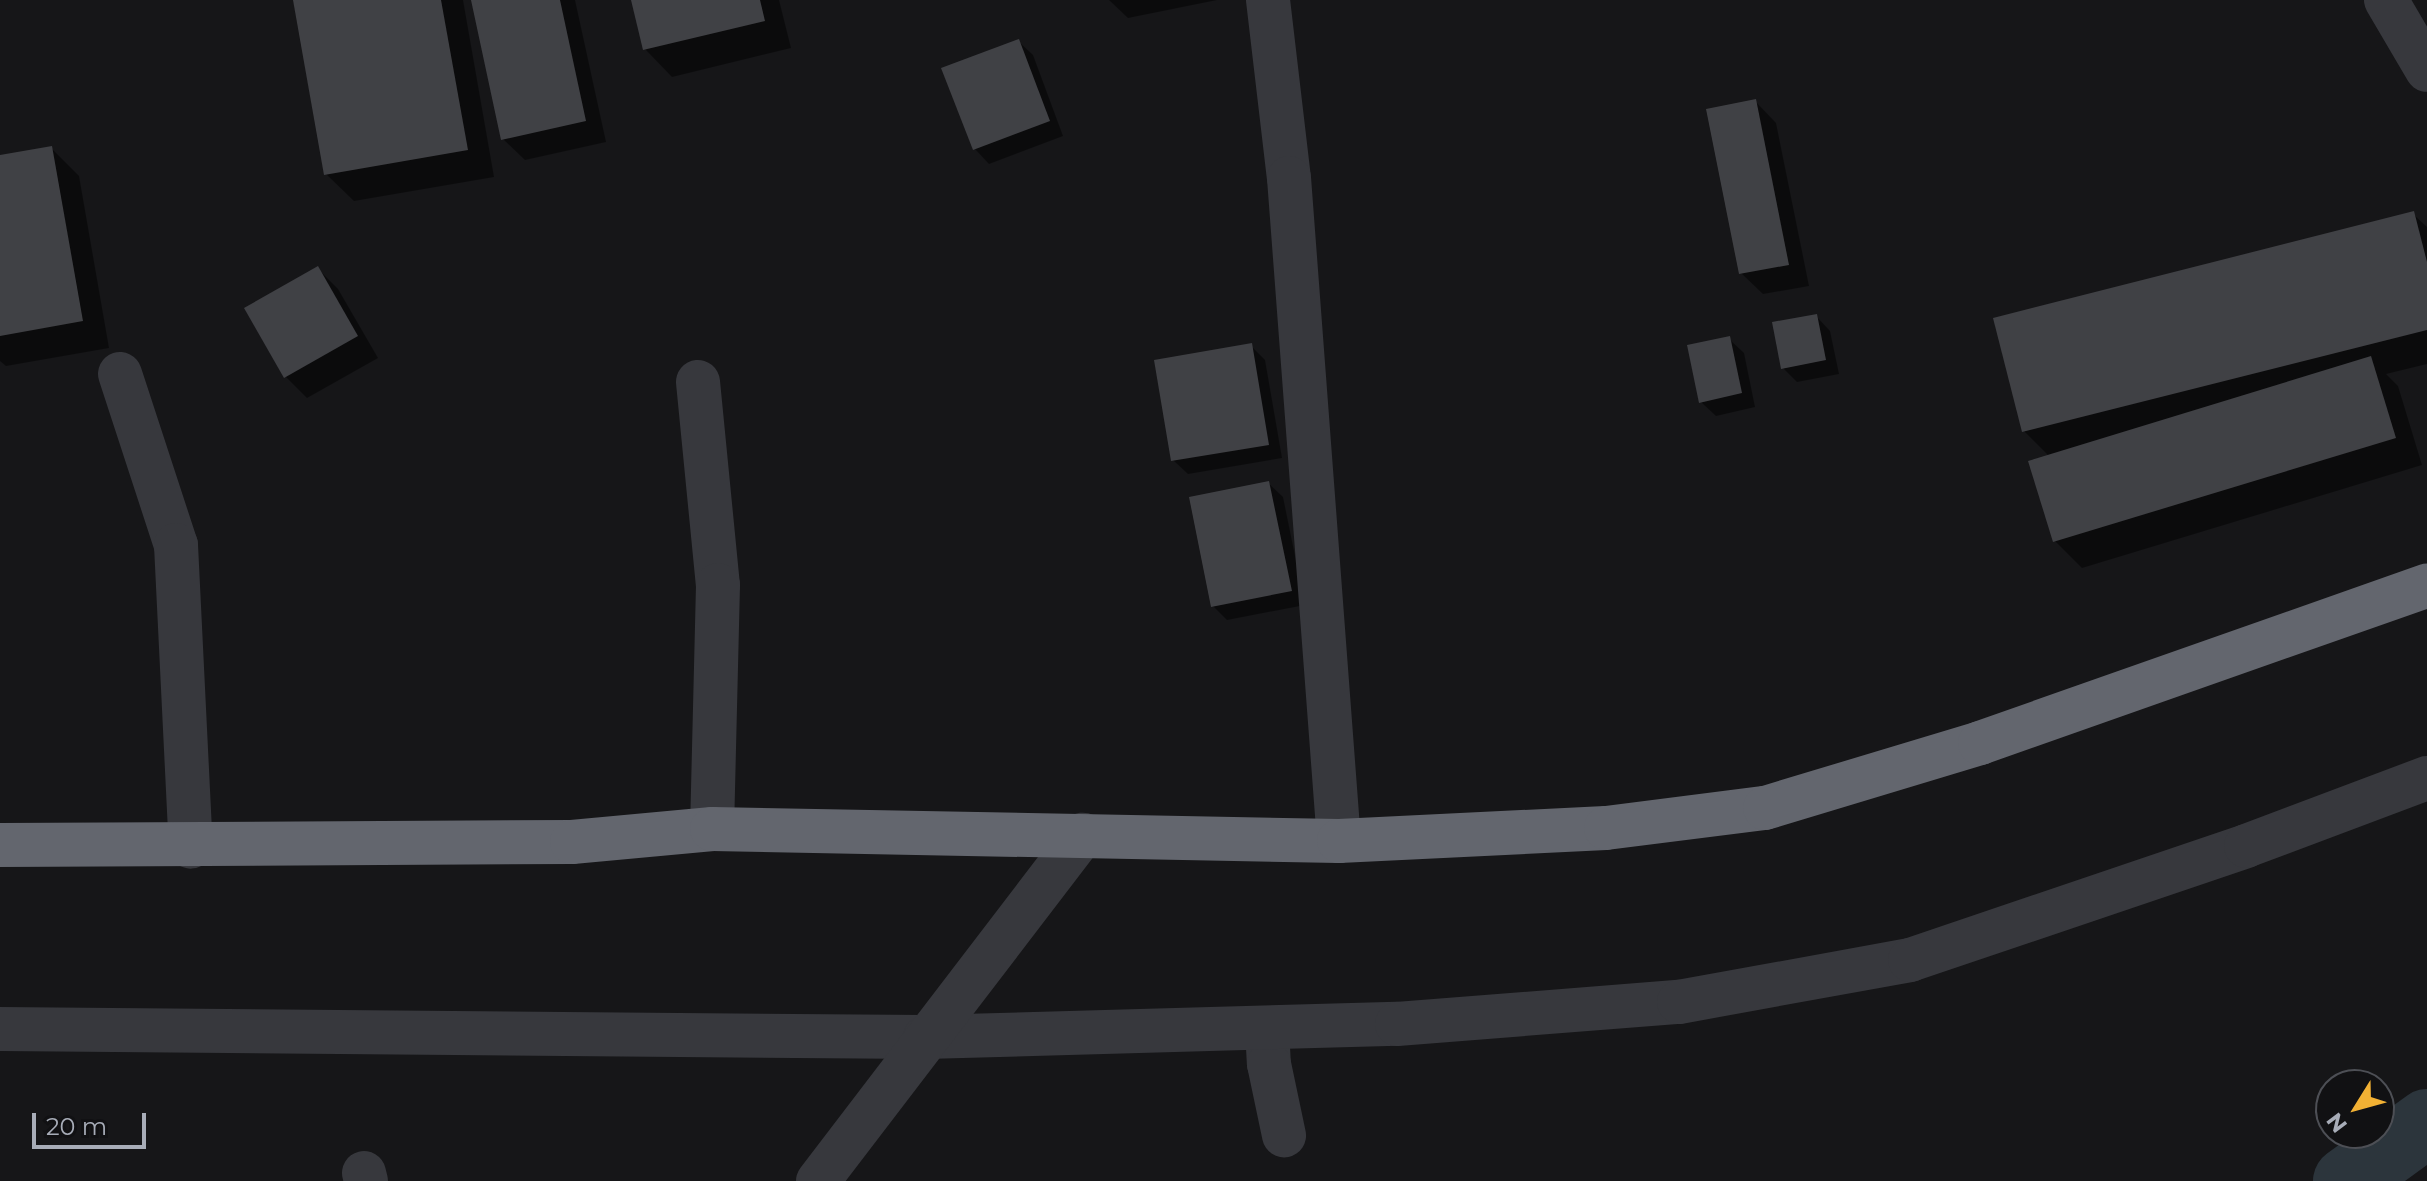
<!DOCTYPE html>
<style>
body{margin:0}
#map{position:relative;width:2427px;height:1181px;overflow:hidden;background:#161618;font-family:Montserrat,sans-serif}
div>[style]{position:absolute}
[style*='--x']{left:calc(var(--x)*1px);top:calc(var(--y)*1px);width:calc(var(--w)*1px);rotate:calc(var(--a)*1deg)}
.shadow>*{inset:0;background:#0007}
.river>*{height:68px;margin:-34px;padding:0 34px;transform-origin:34px;border-radius:34px;background:#2c353c}
.building>*{inset:0;background:#404145}
.minor>*{height:44px;margin:-22px;padding:0 22px;transform-origin:22px;border-radius:22px;background:#37383d}
.highway>*{height:44px;margin:-22px;padding:0 22px;transform-origin:22px;border-radius:22px;background:#63666e}
span{translate:-50% -50%;white-space:nowrap;text-align:center;line-height:1.15;-webkit-text-stroke:6px #111113;paint-order:stroke}
.north{position:absolute;left:2315px;top:1069px;width:80px;height:80px;box-sizing:border-box;background:#111113;border:2px solid #4d4f55;border-radius:50%;rotate:233deg;font-size:22px;font-weight:700;line-height:32px;text-align:center;color:#a8adb8}
.north::after{content:'';display:block;margin:auto;width:28px;height:36px;background:#f2b134;clip-path:polygon(50% 0,100% 100%,50% 72%,0 100%)}
.scale{position:absolute;left:32px;top:1113px;width:114px;height:36px;box-sizing:border-box;border:4px solid #a8adb8;border-top:0;padding-left:10px;font-size:24px;line-height:28px;white-space:nowrap;color:#a8adb8;-webkit-text-stroke:6px #111113;paint-order:stroke}
</style>
<div id="map">
<div class="shadow">
<i style="clip-path:polygon(295px 0,463px 0,494px 177px,354px 201px,326px 174px)"></i>
<i style="clip-path:polygon(473px 0,575px 0,606px 142px,525px 160px,503px 139px)"></i>
<i style="clip-path:polygon(633px 0,779px 0,791px 48px,672px 77px,645px 49px)"></i>
<i style="clip-path:polygon(1109px 0,1217px 0,1128px 18px)"></i>
<i style="clip-path:polygon(1018px 41px,1033px 55px,1063px 136px,989px 164px,975px 149px)"></i>
<i style="clip-path:polygon(1755px 101px,1776px 123px,1809px 286px,1763px 294px,1741px 273px)"></i>
<i style="clip-path:polygon(51px 148px,79px 176px,109px 348px,6px 366px,0 361px,0 157px)"></i>
<i style="clip-path:polygon(2413px 214px,2427px 227px,2427px 364px,2386px 374px,2398px 386px,2422px 465px,2082px 568px,2055px 541px,2049px 456px,2024px 431px)"></i>
<i style="clip-path:polygon(317px 268px,338px 289px,378px 358px,307px 398px,286px 377px)"></i>
<i style="clip-path:polygon(1816px 316px,1830px 331px,1839px 374px,1797px 382px,1783px 368px)"></i>
<i style="clip-path:polygon(1729px 339px,1744px 353px,1755px 407px,1716px 416px,1701px 402px)"></i>
<i style="clip-path:polygon(1251px 346px,1265px 360px,1282px 458px,1188px 474px,1173px 460px)"></i>
<i style="clip-path:polygon(1268px 483px,1283px 497px,1305px 605px,1227px 620px,1213px 606px)"></i>
</div>
<div class="river">
<i style="--x:2347;--y:1181;--w:99;--a:-35.9"></i>
</div>
<div class="building">
<i style="clip-path:polygon(293px 0,441px 0,468px 150px,324px 175px)"></i>
<i style="clip-path:polygon(471px 0,560px 0,586px 121px,501px 140px)"></i>
<i style="clip-path:polygon(631px 0,760px 0,765px 21px,643px 50px)"></i>
<i style="clip-path:polygon(1019px 39px,1050px 121px,973px 150px,941px 68px)"></i>
<i style="clip-path:polygon(1756px 99px,1789px 265px,1739px 274px,1706px 109px)"></i>
<i style="clip-path:polygon(52px 146px,83px 321px,0 336px,0 155px)"></i>
<i style="clip-path:polygon(2414px 211px,2427px 262px,2427px 330px,2022px 432px,1993px 318px)"></i>
<i style="clip-path:polygon(318px 266px,358px 336px,284px 378px,244px 308px)"></i>
<i style="clip-path:polygon(1817px 314px,1826px 360px,1781px 369px,1772px 322px)"></i>
<i style="clip-path:polygon(1730px 336px,1742px 393px,1699px 403px,1687px 345px)"></i>
<i style="clip-path:polygon(1252px 343px,1269px 445px,1171px 461px,1154px 360px)"></i>
<i style="clip-path:polygon(2371px 356px,2396px 438px,2053px 542px,2028px 461px)"></i>
<i style="clip-path:polygon(1269px 481px,1292px 591px,1211px 607px,1189px 497px)"></i>
</div>
<div class="minor">
<i style="--x:1268;--y:0;--w:179;--a:83.3"></i>
<i style="--x:1289;--y:178;--w:665;--a:85.69"></i>
<i style="--x:2386;--y:0;--w:81;--a:59.6"></i>
<i style="--x:120;--y:374;--w:180;--a:71.9"></i>
<i style="--x:176;--y:545;--w:302;--a:87.2"></i>
<i style="--x:698;--y:382;--w:204;--a:84.4"></i>
<i style="--x:718;--y:585;--w:244;--a:91.4"></i>
<i style="--x:1267;--y:1028;--w:36;--a:87"></i>
<i style="--x:1269;--y:1064;--w:73;--a:78.1"></i>
<i style="--x:0;--y:1029;--w:925;--a:0.5"></i>
<i style="--x:925;--y:1037;--w:472;--a:-1.6"></i>
<i style="--x:1397;--y:1024;--w:283;--a:-4.5"></i>
<i style="--x:1679;--y:1002;--w:235;--a:-10.3"></i>
<i style="--x:1910;--y:960;--w:355;--a:-18.7"></i>
<i style="--x:2246;--y:846;--w:193;--a:-20.6"></i>
<i style="--x:364;--y:1173;--w:8;--a:76"></i>
<i style="--x:818;--y:1181;--w:436;--a:-52.6"></i>
</div>
<div class="highway">
<i style="--x:0;--y:845;--w:572;--a:-0.3"></i>
<i style="--x:572;--y:842;--w:141;--a:-5.3"></i>
<i style="--x:712;--y:829;--w:627;--a:1.1"></i>
<i style="--x:1339;--y:841;--w:267;--a:-2.8"></i>
<i style="--x:1606;--y:828;--w:160;--a:-7.2"></i>
<i style="--x:1765;--y:808;--w:225;--a:-16.8"></i>
<i style="--x:1980;--y:743;--w:474;--a:-19.4"></i>
</div>
<div class="north">N</div>
<div class="scale">20 m</div>
</div>
